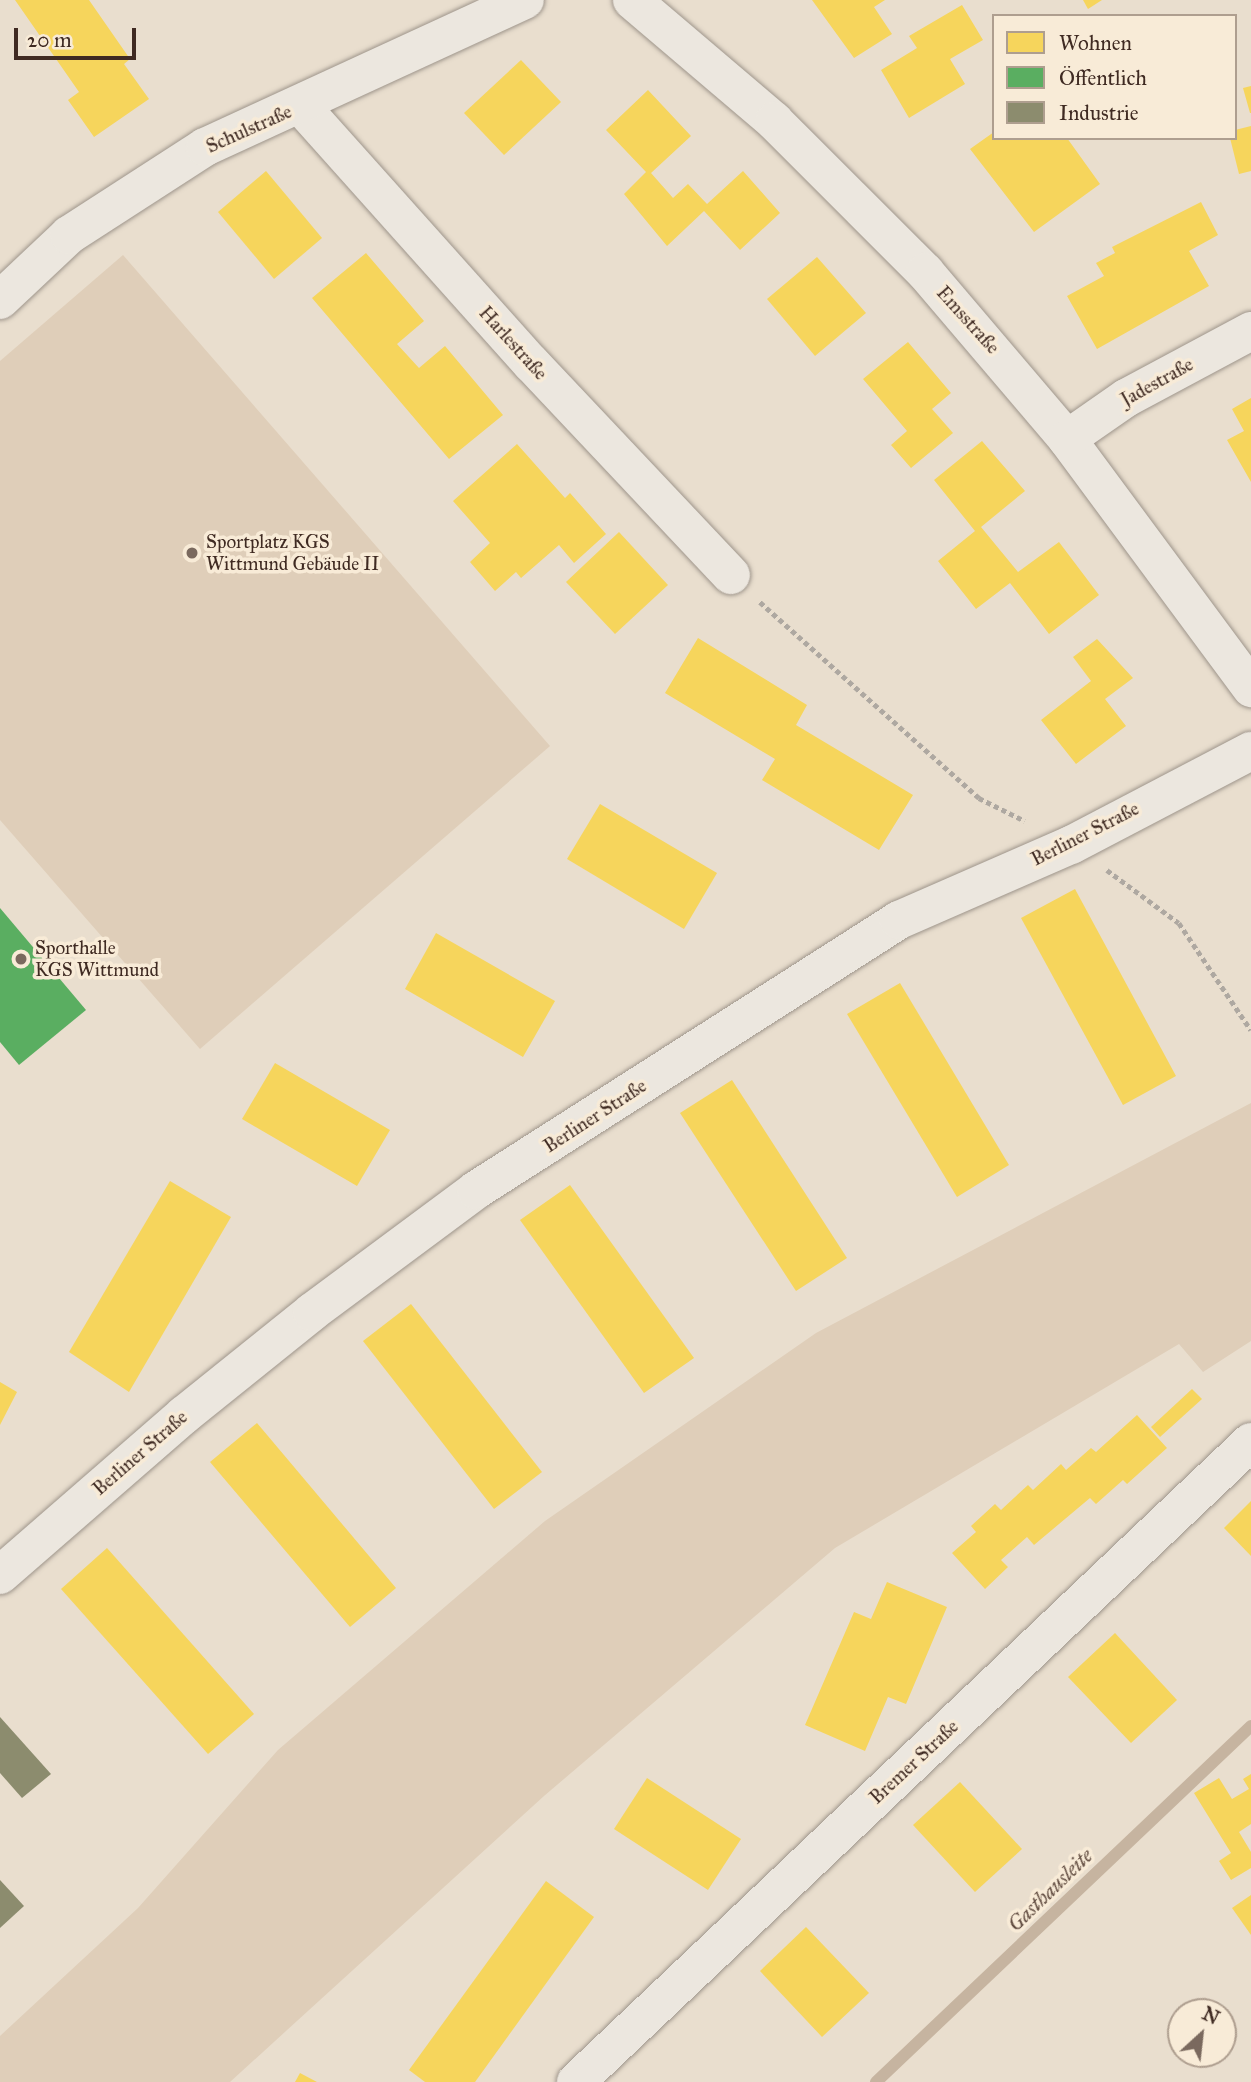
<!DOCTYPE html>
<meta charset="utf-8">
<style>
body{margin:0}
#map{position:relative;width:1251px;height:2082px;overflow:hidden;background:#e9dece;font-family:"IM FELL Great Primer",serif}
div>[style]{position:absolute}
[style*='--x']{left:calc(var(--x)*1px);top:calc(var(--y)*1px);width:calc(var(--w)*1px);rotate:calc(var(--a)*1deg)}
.green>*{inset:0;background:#dfceb9}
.homes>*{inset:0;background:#f6d55c}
.public>*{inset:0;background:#5aae61}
.industry>*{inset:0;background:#8c8c6e}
.stream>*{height:12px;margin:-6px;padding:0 6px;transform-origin:6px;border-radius:6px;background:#c6b4a0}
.path>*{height:4.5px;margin-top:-2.25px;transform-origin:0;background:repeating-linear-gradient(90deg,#aea8a1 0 5px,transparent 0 8.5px)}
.roads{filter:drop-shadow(0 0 2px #9e958b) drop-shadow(0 0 2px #9e958b)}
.minor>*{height:38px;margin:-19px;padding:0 19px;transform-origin:19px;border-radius:19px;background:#ece7df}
.dots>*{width:19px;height:19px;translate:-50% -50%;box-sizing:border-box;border:4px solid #f8ebd7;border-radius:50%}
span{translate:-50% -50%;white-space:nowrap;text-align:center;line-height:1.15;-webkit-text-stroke:7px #f8ebd7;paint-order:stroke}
.street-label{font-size:19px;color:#3f2a22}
.poi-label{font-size:19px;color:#3f2a22}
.left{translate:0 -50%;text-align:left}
.water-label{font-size:21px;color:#634e42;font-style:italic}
.legend{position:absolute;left:992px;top:14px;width:245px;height:126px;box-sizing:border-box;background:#f8ebd7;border:2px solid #ae9e8f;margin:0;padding:9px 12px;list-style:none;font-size:21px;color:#3f2a22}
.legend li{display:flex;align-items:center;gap:14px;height:35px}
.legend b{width:35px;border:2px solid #ae9e8f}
.north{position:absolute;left:1167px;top:1998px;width:70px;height:70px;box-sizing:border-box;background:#f8ebd7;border:2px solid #ae9e8f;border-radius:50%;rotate:27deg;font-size:19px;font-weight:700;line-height:28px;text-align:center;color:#3f2a22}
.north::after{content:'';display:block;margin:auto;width:24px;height:32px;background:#7a695e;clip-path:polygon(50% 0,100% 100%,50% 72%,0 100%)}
.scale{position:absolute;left:14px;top:28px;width:122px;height:32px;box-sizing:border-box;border:4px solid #3f2a22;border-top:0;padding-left:9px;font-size:21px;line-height:24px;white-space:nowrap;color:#3f2a22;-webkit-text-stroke:5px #f8ebd7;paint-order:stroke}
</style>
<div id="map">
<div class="green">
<i style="clip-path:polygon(123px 255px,550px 746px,200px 1049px,0 820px,0 361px)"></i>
<i style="clip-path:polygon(1251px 1103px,1251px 1341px,1203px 1372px,1179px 1344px,835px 1548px,544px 1796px,230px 2082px,0 2082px,0 2036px,138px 1908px,278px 1750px,545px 1521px,816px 1333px)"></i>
</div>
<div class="homes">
<i style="clip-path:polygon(15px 0,89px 0,130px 59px,124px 64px,149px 99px,94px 137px,68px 100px,79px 92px)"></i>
<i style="clip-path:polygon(812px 0,885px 0,874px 7px,892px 34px,854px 58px)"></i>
<i style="clip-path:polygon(1083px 0,1102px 0,1088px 9px)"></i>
<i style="clip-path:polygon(962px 5px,983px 40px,950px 59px,965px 84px,909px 118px,881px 70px,917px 48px,909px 36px)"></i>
<i style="clip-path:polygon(521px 60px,561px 102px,504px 155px,464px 113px)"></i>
<i style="clip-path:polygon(1251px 86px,1251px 113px,1250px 113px,1243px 88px)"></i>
<i style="clip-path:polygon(648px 90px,691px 136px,651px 173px,673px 198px,688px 184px,707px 204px,743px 171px,780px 213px,740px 250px,704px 211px,667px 246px,624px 194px,646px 172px,606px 130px)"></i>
<i style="clip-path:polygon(1251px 126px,1251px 171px,1239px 174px,1230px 138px,1235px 138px,1235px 130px)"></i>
<i style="clip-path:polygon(994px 132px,994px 138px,1067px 138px,1100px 184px,1034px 232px,970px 149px)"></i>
<i style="clip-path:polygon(266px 171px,322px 238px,274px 279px,218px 212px)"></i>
<i style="clip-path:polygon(1201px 202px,1218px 235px,1189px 251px,1209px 286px,1097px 349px,1067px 296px,1104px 276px,1096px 263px,1115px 253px,1112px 247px)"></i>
<i style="clip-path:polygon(366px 253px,424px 321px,397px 344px,419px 368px,445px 346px,503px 415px,449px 459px,312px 298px)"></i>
<i style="clip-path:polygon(817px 257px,866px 313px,815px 356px,767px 299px)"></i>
<i style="clip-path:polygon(908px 342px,951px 393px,932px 409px,953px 433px,911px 468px,891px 445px,907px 431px,863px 379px)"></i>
<i style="clip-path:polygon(1251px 398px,1251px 482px,1227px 440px,1244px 431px,1232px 409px)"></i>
<i style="clip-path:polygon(982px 441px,1025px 491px,981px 527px,1018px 572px,1059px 542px,1099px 595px,1049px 634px,1010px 583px,976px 609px,938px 561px,975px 531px,934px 480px)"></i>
<i style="clip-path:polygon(517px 444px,565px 498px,570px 493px,606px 534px,574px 563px,559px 545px,521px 578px,516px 572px,495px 591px,470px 562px,490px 543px,453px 501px)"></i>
<i style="clip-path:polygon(619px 532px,668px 585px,615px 634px,566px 582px)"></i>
<i style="clip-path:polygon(698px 638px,807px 705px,796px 725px,913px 795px,879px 850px,762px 780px,775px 759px,665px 693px)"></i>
<i style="clip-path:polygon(1097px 639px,1133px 678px,1105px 699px,1126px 726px,1076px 764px,1041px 720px,1091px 681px,1073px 657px)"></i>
<i style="clip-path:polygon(600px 804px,717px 873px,684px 929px,567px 859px)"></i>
<i style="clip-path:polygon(1075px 889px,1176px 1076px,1123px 1105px,1021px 918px)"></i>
<i style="clip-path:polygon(436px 933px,555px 1001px,523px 1057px,405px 989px)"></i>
<i style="clip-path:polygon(900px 983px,1009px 1165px,957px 1197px,847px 1014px)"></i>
<i style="clip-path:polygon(275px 1063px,390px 1130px,357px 1186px,242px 1119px)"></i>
<i style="clip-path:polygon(732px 1080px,847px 1258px,796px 1291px,680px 1113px)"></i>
<i style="clip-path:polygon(170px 1181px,231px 1217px,129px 1392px,69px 1352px)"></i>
<i style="clip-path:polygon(570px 1185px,694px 1358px,644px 1393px,520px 1220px)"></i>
<i style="clip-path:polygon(411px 1304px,542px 1472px,494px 1509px,363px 1341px)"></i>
<i style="clip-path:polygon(0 1382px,17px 1392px,0 1425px)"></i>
<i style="clip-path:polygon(1192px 1389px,1202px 1399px,1160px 1437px,1151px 1427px)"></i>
<i style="clip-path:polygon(1137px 1415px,1167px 1448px,1127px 1484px,1123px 1480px,1096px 1504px,1090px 1498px,1034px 1545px,1027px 1537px,1001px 1560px,1008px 1567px,985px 1589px,952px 1553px,976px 1532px,971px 1526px,995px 1504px,1001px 1510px,1028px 1485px,1033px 1490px,1061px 1464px,1066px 1470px,1091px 1448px,1096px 1452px)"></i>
<i style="clip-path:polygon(257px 1423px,396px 1588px,350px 1627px,210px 1462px)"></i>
<i style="clip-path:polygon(1251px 1501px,1251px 1556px,1224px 1528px)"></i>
<i style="clip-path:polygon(107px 1548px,254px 1714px,208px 1754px,61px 1589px)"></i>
<i style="clip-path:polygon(887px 1582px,947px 1607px,906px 1704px,888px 1697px,865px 1751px,805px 1725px,854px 1612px,871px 1619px)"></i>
<i style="clip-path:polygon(1115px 1633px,1177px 1700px,1131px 1743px,1068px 1677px)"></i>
<i style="clip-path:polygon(1251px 1774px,1251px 1824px,1239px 1832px,1251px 1852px,1251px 1868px,1231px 1880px,1219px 1861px,1231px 1853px,1194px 1793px,1219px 1778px,1232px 1799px,1249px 1789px,1243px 1779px)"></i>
<i style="clip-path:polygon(647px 1778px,741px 1839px,708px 1890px,614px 1829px)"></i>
<i style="clip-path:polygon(960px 1782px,1022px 1849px,975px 1892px,913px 1825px)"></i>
<i style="clip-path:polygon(546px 1881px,594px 1917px,475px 2082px,425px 2082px,409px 2070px)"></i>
<i style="clip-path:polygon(1251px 1895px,1251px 1935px,1232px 1908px)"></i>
<i style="clip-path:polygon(806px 1927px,869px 1993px,822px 2037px,760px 1971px)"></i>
<i style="clip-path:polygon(300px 2073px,317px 2082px,295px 2082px)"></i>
</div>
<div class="public">
<i style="clip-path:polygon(0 908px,86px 1010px,19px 1065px,0 1042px)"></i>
</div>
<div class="industry">
<i style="clip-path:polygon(0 1717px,51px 1774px,22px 1798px,0 1773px)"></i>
<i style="clip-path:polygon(0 1880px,24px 1906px,0 1928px)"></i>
</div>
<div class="stream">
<i style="--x:876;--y:2082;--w:517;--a:-43.51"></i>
</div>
<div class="path">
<i style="--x:760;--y:602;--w:294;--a:41.8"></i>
<i style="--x:979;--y:798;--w:51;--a:26.6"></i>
<i style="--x:1107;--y:870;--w:89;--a:36.4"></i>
<i style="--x:1179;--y:923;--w:129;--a:56.1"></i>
</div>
<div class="roads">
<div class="minor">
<i style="--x:632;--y:0;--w:187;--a:40.4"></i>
<i style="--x:774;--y:121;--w:214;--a:45"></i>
<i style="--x:925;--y:272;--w:219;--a:49.6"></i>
<i style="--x:1067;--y:439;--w:310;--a:53.5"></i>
<i style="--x:301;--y:106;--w:346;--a:48.2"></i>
<i style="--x:532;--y:364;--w:290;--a:46.7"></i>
<i style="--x:0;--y:300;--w:95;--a:-43.3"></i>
<i style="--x:69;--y:235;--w:162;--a:-32.9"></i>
<i style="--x:205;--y:147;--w:352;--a:-24.7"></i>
<i style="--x:1067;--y:439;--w:72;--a:-34.8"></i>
<i style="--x:1126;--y:398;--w:142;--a:-28.2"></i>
<i style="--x:0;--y:1575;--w:244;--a:-41"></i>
<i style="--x:184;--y:1415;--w:164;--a:-38.8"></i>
<i style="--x:312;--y:1312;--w:204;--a:-36.6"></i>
<i style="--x:476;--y:1190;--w:502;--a:-32.55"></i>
<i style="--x:899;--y:920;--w:188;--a:-23.6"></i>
<i style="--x:1071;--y:845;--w:203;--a:-27.6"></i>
<i style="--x:576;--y:2082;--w:930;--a:-43.48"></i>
</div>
</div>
<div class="dots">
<i style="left:192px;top:553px;background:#7a695e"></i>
<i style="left:21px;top:959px;background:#7a695e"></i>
</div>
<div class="street-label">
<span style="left:249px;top:129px;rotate:-24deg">Schulstraße</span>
<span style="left:968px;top:320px;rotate:48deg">Emsstraße</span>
<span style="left:513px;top:343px;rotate:48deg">Harlestraße</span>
<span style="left:1157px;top:382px;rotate:-29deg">Jadestraße</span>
<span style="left:1085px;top:834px;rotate:-27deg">Berliner Straße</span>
<span style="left:595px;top:1116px;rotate:-33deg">Berliner Straße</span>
<span style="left:140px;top:1453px;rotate:-41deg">Berliner Straße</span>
<span style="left:914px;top:1762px;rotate:-43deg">Bremer Straße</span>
</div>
<div class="poi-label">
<span class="left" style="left:206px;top:553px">Sportplatz KGS<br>Wittmund Gebäude II</span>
<span class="left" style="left:35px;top:959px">Sporthalle<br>KGS Wittmund</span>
</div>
<div class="water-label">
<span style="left:1050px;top:1890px;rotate:-44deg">Gasthausleite</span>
</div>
<ul class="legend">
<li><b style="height:19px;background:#f6d55c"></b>Wohnen</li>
<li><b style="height:19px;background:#5aae61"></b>Öffentlich</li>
<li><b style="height:19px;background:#8c8c6e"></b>Industrie</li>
</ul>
<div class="north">N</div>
<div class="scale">20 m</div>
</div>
